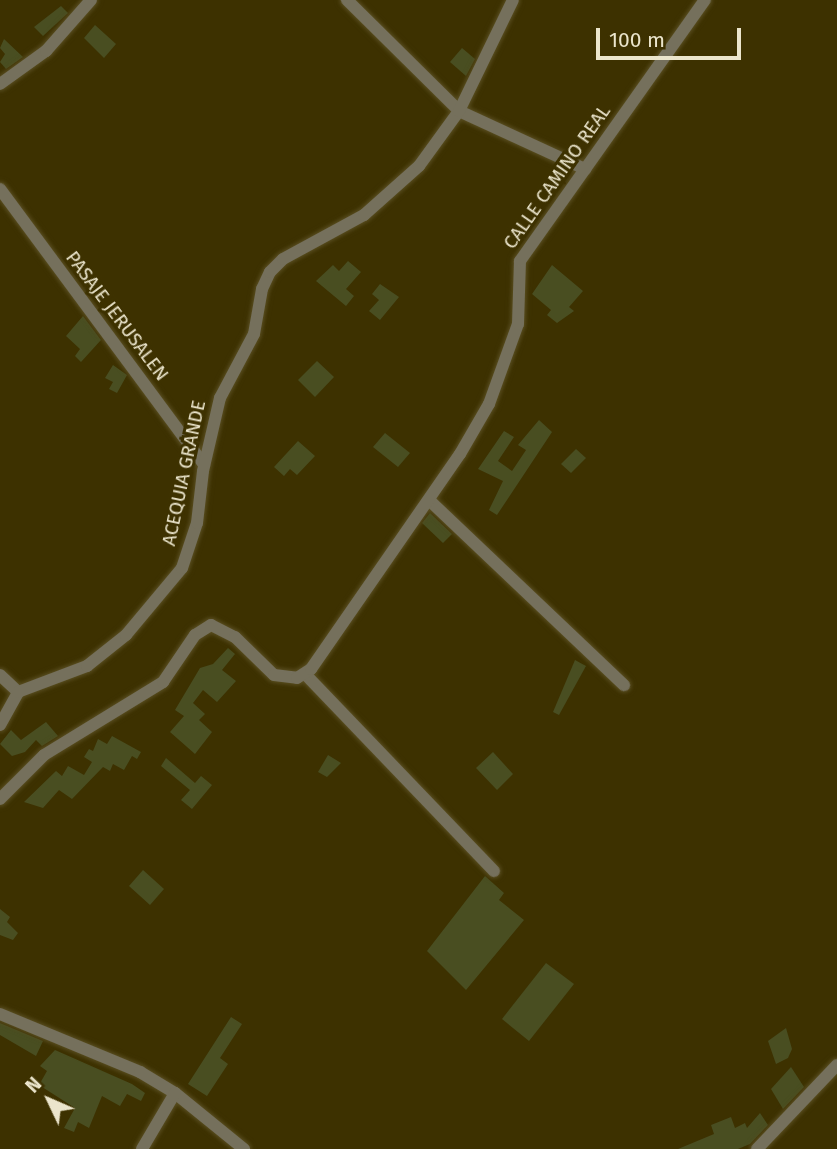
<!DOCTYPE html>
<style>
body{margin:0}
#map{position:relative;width:837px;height:1149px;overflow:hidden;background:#3d3100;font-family:"Fira Sans",sans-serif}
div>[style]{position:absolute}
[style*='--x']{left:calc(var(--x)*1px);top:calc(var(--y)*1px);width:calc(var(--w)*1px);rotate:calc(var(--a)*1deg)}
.building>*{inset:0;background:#494e21}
.roads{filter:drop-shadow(0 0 2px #594e21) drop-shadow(0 0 2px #594e21)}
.minor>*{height:12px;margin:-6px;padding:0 6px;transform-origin:6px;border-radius:6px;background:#75705c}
span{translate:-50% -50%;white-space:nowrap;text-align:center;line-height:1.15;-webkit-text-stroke:6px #3d3100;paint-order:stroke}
.street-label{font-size:19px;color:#ebe5cc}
.north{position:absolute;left:14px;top:1065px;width:70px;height:70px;-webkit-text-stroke:5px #3d3100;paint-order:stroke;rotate:314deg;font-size:19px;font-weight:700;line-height:28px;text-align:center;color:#ebe5cc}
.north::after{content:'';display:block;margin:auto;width:24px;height:32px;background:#ebe5cc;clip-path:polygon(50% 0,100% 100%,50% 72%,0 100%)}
.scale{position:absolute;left:596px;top:28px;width:145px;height:32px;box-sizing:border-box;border:4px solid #ebe5cc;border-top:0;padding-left:9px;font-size:21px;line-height:24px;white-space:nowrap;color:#ebe5cc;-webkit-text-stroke:5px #3d3100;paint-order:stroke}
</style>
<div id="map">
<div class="building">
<i style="clip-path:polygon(61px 6px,68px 13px,43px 36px,34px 27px)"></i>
<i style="clip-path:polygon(95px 25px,116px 44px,104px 58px,84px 38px)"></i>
<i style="clip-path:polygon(4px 39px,23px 57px,6px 69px,0 62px,5px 54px,0 48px)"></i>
<i style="clip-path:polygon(462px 48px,475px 59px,466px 76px,450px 62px)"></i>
<i style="clip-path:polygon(348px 261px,361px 272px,346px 289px,354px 296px,346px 306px,316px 281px,333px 265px,339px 271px)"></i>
<i style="clip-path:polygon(552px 265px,583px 291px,569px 307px,574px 311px,557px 323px,547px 315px,551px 310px,532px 294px)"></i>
<i style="clip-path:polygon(380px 284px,399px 297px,380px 320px,369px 311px,379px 300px,372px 294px)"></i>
<i style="clip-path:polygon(83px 316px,101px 340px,81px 362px,75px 356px,80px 349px,66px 336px)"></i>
<i style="clip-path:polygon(317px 361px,334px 377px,315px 397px,298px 380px)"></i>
<i style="clip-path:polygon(113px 365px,127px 375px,117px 393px,109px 389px,113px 382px,105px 378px)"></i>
<i style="clip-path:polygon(539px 420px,552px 432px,497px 515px,489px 510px,503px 481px,478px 469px,504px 431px,514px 437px,498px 461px,512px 471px,526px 450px,518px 445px)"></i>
<i style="clip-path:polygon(385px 433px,410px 453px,398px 467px,373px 447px)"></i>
<i style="clip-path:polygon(298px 441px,315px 456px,297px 475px,290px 469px,284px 476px,274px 467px)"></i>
<i style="clip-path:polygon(576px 449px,586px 458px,571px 473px,561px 464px)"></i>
<i style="clip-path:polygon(430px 513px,452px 534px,443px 543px,422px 523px)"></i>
<i style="clip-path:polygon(228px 648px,235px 654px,222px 670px,236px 681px,217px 702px,203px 690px,193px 703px,205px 714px,199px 720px,212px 732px,195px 754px,170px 732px,184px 716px,175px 710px,200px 668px,213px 664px)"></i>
<i style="clip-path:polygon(575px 660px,586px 666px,559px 715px,553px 712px)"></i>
<i style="clip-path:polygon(46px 722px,58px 736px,42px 746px,36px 740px,25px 752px,12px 756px,0 744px,11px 730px,21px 740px)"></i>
<i style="clip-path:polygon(112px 736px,141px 752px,137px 759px,132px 756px,124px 770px,113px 764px,110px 771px,103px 767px,72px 799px,59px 790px,43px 808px,24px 802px,56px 771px,62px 776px,68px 766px,84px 775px,92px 762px,84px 757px,89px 749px,93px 751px,98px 739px,107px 744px)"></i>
<i style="clip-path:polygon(493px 752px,513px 774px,497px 790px,476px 768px)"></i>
<i style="clip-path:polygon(328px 755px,341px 763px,327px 777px,318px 772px)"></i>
<i style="clip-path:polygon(166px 758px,195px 783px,201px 776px,212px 785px,192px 809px,181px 800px,190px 790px,161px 766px)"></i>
<i style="clip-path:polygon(143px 870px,164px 889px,150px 905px,129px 886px)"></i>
<i style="clip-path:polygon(485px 876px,504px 893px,499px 900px,524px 920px,466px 990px,427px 951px)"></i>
<i style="clip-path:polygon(0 909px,10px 917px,7px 922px,18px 933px,13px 940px,0 935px)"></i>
<i style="clip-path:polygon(546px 963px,574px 984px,529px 1041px,502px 1019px)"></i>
<i style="clip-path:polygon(231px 1017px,242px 1024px,220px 1058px,228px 1064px,207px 1096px,188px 1084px)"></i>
<i style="clip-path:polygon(0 1023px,43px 1041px,36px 1056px,0 1035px)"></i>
<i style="clip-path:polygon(786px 1028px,792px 1049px,788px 1058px,776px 1064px,768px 1041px)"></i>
<i style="clip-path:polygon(55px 1050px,132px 1084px,145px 1093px,141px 1101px,127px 1094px,120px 1106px,102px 1096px,89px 1128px,78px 1122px,74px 1132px,64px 1128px,75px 1108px,39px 1085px,47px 1071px,40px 1066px)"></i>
<i style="clip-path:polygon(791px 1067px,804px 1087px,783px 1109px,771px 1089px)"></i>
<i style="clip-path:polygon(760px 1113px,768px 1125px,750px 1144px,738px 1149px,678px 1149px,714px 1134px,711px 1125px,731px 1117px,735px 1128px,745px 1123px,747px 1128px)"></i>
</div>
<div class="roads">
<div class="minor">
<i style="--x:347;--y:0;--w:158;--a:44.7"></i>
<i style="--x:459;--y:111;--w:139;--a:24.7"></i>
<i style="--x:0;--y:84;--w:57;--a:-35.7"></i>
<i style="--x:46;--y:51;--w:68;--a:-48.6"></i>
<i style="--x:0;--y:189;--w:343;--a:53.5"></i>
<i style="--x:429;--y:500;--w:269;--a:43.5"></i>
<i style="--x:305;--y:674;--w:273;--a:46.2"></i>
<i style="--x:0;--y:675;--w:25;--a:43"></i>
<i style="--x:0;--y:725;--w:38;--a:-61"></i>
<i style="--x:18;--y:692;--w:74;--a:-20.6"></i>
<i style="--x:87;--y:666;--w:50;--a:-38.5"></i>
<i style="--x:126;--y:635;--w:87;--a:-50.1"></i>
<i style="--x:182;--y:568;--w:47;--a:-71.6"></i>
<i style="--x:197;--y:523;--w:52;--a:-83.4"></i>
<i style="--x:203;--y:471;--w:75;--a:-76.9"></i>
<i style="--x:220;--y:398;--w:72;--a:-62"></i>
<i style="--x:254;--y:334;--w:46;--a:-79.9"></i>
<i style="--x:262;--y:289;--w:19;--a:-65"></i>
<i style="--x:270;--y:272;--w:18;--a:-45"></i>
<i style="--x:283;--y:259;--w:92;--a:-28.5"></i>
<i style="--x:364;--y:215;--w:74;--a:-41.7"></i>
<i style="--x:419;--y:166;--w:68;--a:-54"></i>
<i style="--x:459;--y:111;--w:123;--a:-64.1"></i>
<i style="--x:0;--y:799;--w:62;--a:-45"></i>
<i style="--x:44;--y:755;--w:140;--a:-31.5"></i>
<i style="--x:163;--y:682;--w:57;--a:-55.8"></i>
<i style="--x:195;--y:635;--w:19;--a:-32"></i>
<i style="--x:211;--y:625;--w:27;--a:27"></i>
<i style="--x:235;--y:637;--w:54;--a:44.3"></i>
<i style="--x:274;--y:675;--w:23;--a:7"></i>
<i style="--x:297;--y:678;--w:17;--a:-33"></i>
<i style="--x:311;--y:669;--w:262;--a:-55.3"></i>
<i style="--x:460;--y:454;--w:58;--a:-59.9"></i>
<i style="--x:489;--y:404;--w:85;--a:-70.1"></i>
<i style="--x:518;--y:324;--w:63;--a:-88.2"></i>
<i style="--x:520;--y:261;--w:320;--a:-54.7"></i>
<i style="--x:0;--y:1014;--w:152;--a:22.5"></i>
<i style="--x:140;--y:1072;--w:41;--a:31"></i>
<i style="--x:175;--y:1093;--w:89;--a:39.1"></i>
<i style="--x:142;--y:1149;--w:65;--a:-59.5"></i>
<i style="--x:757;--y:1149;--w:116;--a:-46.4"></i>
</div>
</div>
<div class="street-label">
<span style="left:557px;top:177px;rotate:-55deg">CALLE CAMINO REAL</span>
<span style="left:117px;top:316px;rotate:53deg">PASAJE JERUSALEN</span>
<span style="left:184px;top:473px;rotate:-78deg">ACEQUIA GRANDE</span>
</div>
<div class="north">N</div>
<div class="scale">100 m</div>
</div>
